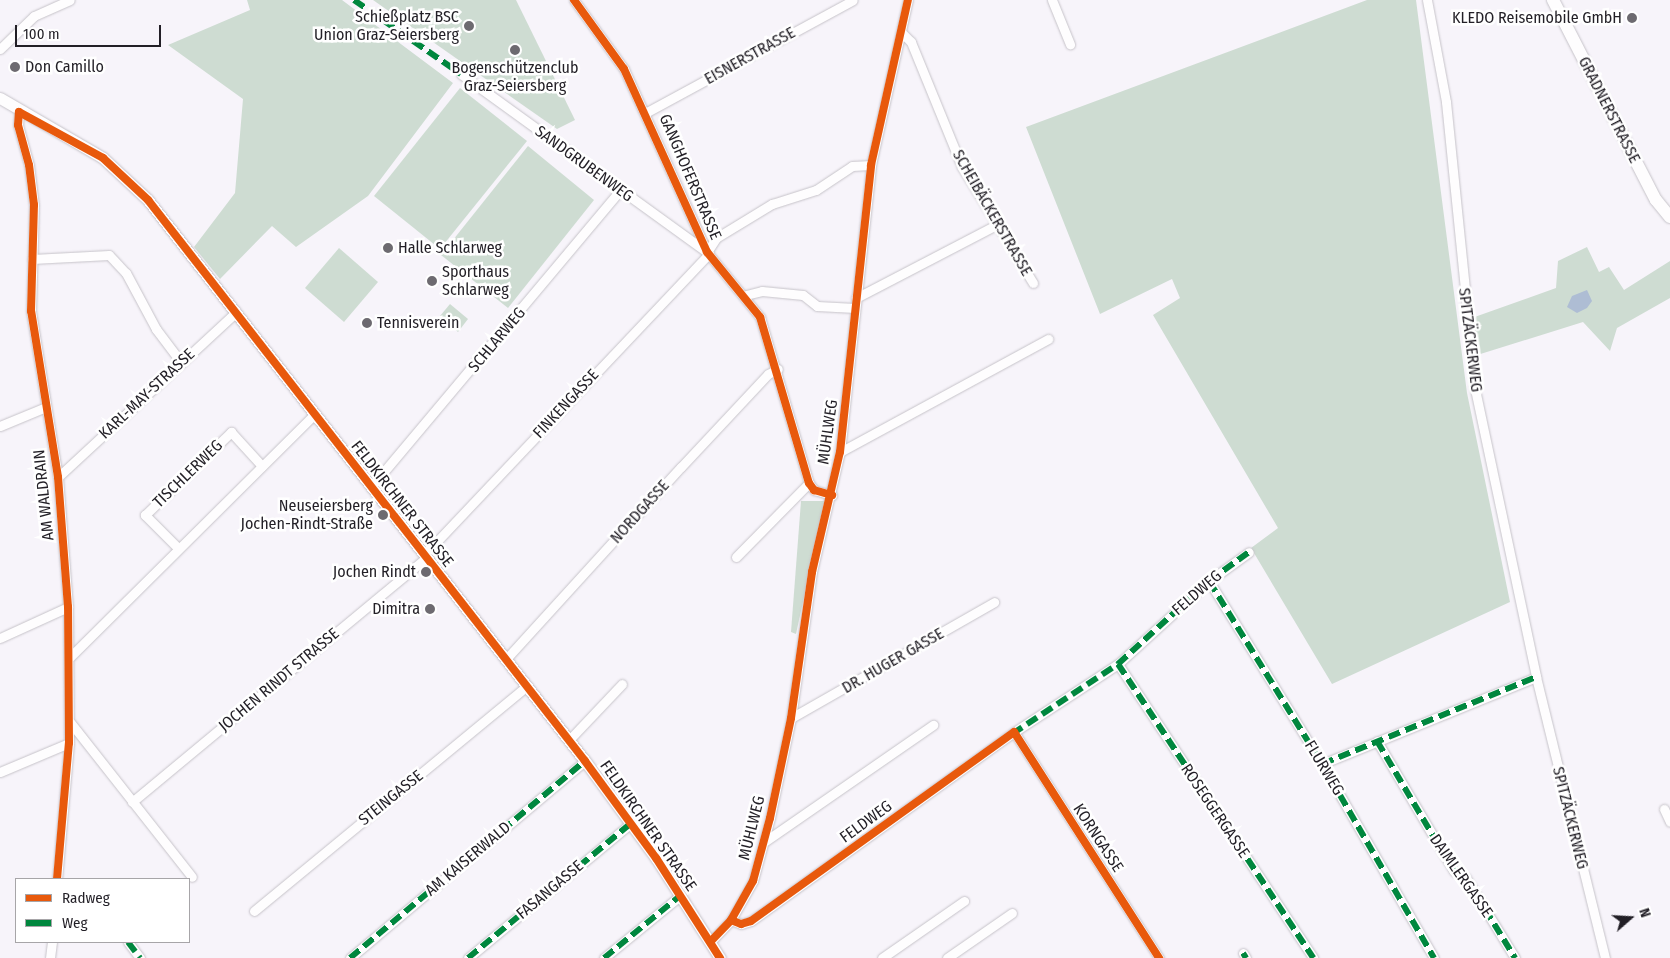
<!DOCTYPE html>
<meta charset="utf-8">
<style>
body{margin:0}
#map{position:relative;width:1670px;height:958px;overflow:hidden;background:#f7f4fa;font-family:"Fira Sans Condensed",sans-serif}
div>[style]{position:absolute}
[style*='--x']{left:calc(var(--x)*1px);top:calc(var(--y)*1px);width:calc(var(--w)*1px);rotate:calc(var(--a)*1deg)}
.green>*{inset:0;background:#cedcd2}
.water>*{inset:0;background:#aebdd4}
.roads{filter:drop-shadow(0 0 1px #c6c3c9) drop-shadow(0 0 1px #c6c3c9)}
.minor>*{height:9px;margin:-4.5px;padding:0 4.5px;transform-origin:4.5px;border-radius:4.5px;background:#fefdfe}
.tertiary>*{height:11px;margin:-5.5px;padding:0 5.5px;transform-origin:5.5px;border-radius:5.5px;background:#fefdfe}
.secondary>*{height:12px;margin:-6px;padding:0 6px;transform-origin:6px;border-radius:6px;background:#fefdfe}
.quiet>*{height:6px;margin-top:-3px;transform-origin:0;background:repeating-linear-gradient(90deg,#00873e 0 12px,transparent 0 18px)}
.cycleway>*{height:8px;margin:-4px;padding:0 4px;transform-origin:4px;border-radius:4px;background:#e8590c}
.dots>*{width:14px;height:14px;translate:-50% -50%;box-sizing:border-box;border:2px solid #fff;border-radius:50%}
span{translate:-50% -50%;white-space:nowrap;text-align:center;line-height:1.15;-webkit-text-stroke:5px #fff;paint-order:stroke}
.poi-label{font-size:16px;color:#221f26}
.right{translate:-100% -50%;text-align:right}
.left{translate:0 -50%;text-align:left}
.street-label{font-size:16px;color:#221f26}
.legend{position:absolute;left:15px;top:878px;width:175px;height:65px;box-sizing:border-box;background:#fff;border:1px solid #a7a5a8;margin:0;padding:6px 9px;list-style:none;font-size:15px;color:#221f26}
.legend li{display:flex;align-items:center;gap:10px;height:25px}
.legend b{width:25px;border:1px solid #a7a5a8}
.north{position:absolute;left:1605px;top:893px;width:50px;height:50px;-webkit-text-stroke:4px #fff;paint-order:stroke;rotate:71deg;font-size:14px;font-weight:700;line-height:20px;text-align:center;color:#221f26}
.north::after{content:'';display:block;margin:auto;width:18px;height:22px;background:#221f26;clip-path:polygon(50% 0,100% 100%,50% 72%,0 100%)}
.scale{position:absolute;left:15px;top:25px;width:146px;height:22px;box-sizing:border-box;border:2px solid #221f26;border-top:0;padding-left:6px;font-size:15px;line-height:18px;white-space:nowrap;color:#221f26;-webkit-text-stroke:4px #fff;paint-order:stroke}
</style>
<div id="map">
<div class="green">
<i style="clip-path:polygon(247px 0,342px 0,453px 83px,368px 196px,296px 247px,272px 226px,220px 279px,194px 247px,235px 193px,243px 99px,168px 45px,250px 10px)"></i>
<i style="clip-path:polygon(373px 0,516px 0,575px 120px,557px 129px)"></i>
<i style="clip-path:polygon(1367px 0,1416px 0,1467px 393px,1510px 602px,1332px 684px,1251px 548px,1278px 528px,1153px 315px,1180px 298px,1172px 279px,1100px 314px,1026px 127px)"></i>
<i style="clip-path:polygon(460px 88px,527px 141px,440px 249px,374px 196px)"></i>
<i style="clip-path:polygon(528px 146px,594px 200px,508px 308px,441px 255px)"></i>
<i style="clip-path:polygon(1587px 247px,1599px 272px,1609px 267px,1624px 290px,1670px 261px,1670px 298px,1617px 328px,1610px 351px,1583px 322px,1474px 356px,1469px 319px,1556px 288px,1558px 261px)"></i>
<i style="clip-path:polygon(339px 248px,378px 282px,344px 322px,305px 288px)"></i>
<i style="clip-path:polygon(450px 304px,468px 319px,458px 332px,440px 316px)"></i>
<i style="clip-path:polygon(801px 501px,825px 501px,796px 634px,791px 632px)"></i>
</div>
<div class="water">
<i style="clip-path:polygon(1587px 290px,1592px 301px,1587px 308px,1577px 313px,1567px 307px,1572px 296px)"></i>
</div>
<div class="roads">
<div class="minor">
<i style="--x:574;--y:0;--w:85;--a:54.1"></i>
<i style="--x:624;--y:69;--w:201;--a:65.6"></i>
<i style="--x:707;--y:252;--w:84;--a:50.8"></i>
<i style="--x:760;--y:317;--w:173;--a:73.6"></i>
<i style="--x:809;--y:483;--w:9;--a:54"></i>
<i style="--x:814;--y:490;--w:19;--a:16"></i>
<i style="--x:1052;--y:0;--w:48;--a:67.8"></i>
<i style="--x:1427;--y:0;--w:104;--a:79.4"></i>
<i style="--x:1446;--y:102;--w:288;--a:84.2"></i>
<i style="--x:1475;--y:389;--w:294;--a:78"></i>
<i style="--x:1536;--y:677;--w:289;--a:76.2"></i>
<i style="--x:902;--y:33;--w:13;--a:45"></i>
<i style="--x:911;--y:42;--w:135;--a:67.8"></i>
<i style="--x:962;--y:167;--w:136;--a:58.5"></i>
<i style="--x:0;--y:49;--w:47;--a:-44.1"></i>
<i style="--x:34;--y:16;--w:39;--a:-24"></i>
<i style="--x:461;--y:74;--w:304;--a:35.9"></i>
<i style="--x:707;--y:252;--w:17;--a:-57"></i>
<i style="--x:716;--y:238;--w:66;--a:-31.3"></i>
<i style="--x:772;--y:204;--w:46;--a:-17.7"></i>
<i style="--x:816;--y:190;--w:43;--a:-33.7"></i>
<i style="--x:852;--y:166;--w:19;--a:-3"></i>
<i style="--x:19;--y:112;--w:13;--a:94"></i>
<i style="--x:18;--y:125;--w:41;--a:74.6"></i>
<i style="--x:29;--y:165;--w:40;--a:82.9"></i>
<i style="--x:34;--y:205;--w:106;--a:91.6"></i>
<i style="--x:31;--y:311;--w:168;--a:80.8"></i>
<i style="--x:58;--y:477;--w:130;--a:85.6"></i>
<i style="--x:68;--y:607;--w:136;--a:89.6"></i>
<i style="--x:69;--y:743;--w:137;--a:95"></i>
<i style="--x:647;--y:112;--w:234;--a:-28.5"></i>
<i style="--x:32;--y:259;--w:77;--a:-3"></i>
<i style="--x:109;--y:255;--w:25;--a:47"></i>
<i style="--x:126;--y:273;--w:64;--a:61.8"></i>
<i style="--x:156;--y:329;--w:41;--a:52.9"></i>
<i style="--x:746;--y:295;--w:16;--a:-14"></i>
<i style="--x:762;--y:291;--w:41;--a:5.6"></i>
<i style="--x:803;--y:295;--w:18;--a:38"></i>
<i style="--x:817;--y:306;--w:38;--a:3"></i>
<i style="--x:856;--y:298;--w:160;--a:-27.5"></i>
<i style="--x:0;--y:426;--w:50;--a:-22.4"></i>
<i style="--x:840;--y:452;--w:237;--a:-28.5"></i>
<i style="--x:58;--y:477;--w:243;--a:-42.8"></i>
<i style="--x:371;--y:487;--w:388;--a:-50"></i>
<i style="--x:178;--y:548;--w:47;--a:-135"></i>
<i style="--x:145;--y:515;--w:120;--a:-44"></i>
<i style="--x:231;--y:432;--w:46;--a:47.6"></i>
<i style="--x:424;--y:555;--w:415;--a:-46.6"></i>
<i style="--x:736;--y:557;--w:104;--a:-45.4"></i>
<i style="--x:1209;--y:581;--w:215;--a:58.3"></i>
<i style="--x:1322;--y:764;--w:224;--a:60"></i>
<i style="--x:0;--y:638;--w:75;--a:-24.5"></i>
<i style="--x:70;--y:657;--w:345;--a:-44.8"></i>
<i style="--x:506;--y:659;--w:260;--a:-47.7"></i>
<i style="--x:681;--y:467;--w:127;--a:-46.9"></i>
<i style="--x:768;--y:374;--w:11;--a:-27"></i>
<i style="--x:1118;--y:664;--w:353;--a:56.4"></i>
<i style="--x:791;--y:718;--w:234;--a:-29.7"></i>
<i style="--x:70;--y:722;--w:197;--a:51.8"></i>
<i style="--x:1014;--y:732;--w:269;--a:57.3"></i>
<i style="--x:569;--y:740;--w:77;--a:-46.6"></i>
<i style="--x:1377;--y:741;--w:151;--a:59.4"></i>
<i style="--x:1454;--y:871;--w:14;--a:30"></i>
<i style="--x:1466;--y:878;--w:94;--a:58.5"></i>
<i style="--x:1322;--y:764;--w:231;--a:-22.1"></i>
<i style="--x:0;--y:772;--w:75;--a:-22.8"></i>
<i style="--x:132;--y:802;--w:382;--a:-39.7"></i>
<i style="--x:1664;--y:809;--w:14;--a:65"></i>
<i style="--x:764;--y:842;--w:206;--a:-34.7"></i>
<i style="--x:254;--y:911;--w:354;--a:-39.5"></i>
<i style="--x:731;--y:920;--w:11;--a:22"></i>
<i style="--x:741;--y:924;--w:10;--a:-17"></i>
<i style="--x:751;--y:921;--w:324;--a:-35.7"></i>
<i style="--x:1014;--y:732;--w:124;--a:-33.2"></i>
<i style="--x:1118;--y:664;--w:123;--a:-42.4"></i>
<i style="--x:1209;--y:581;--w:49;--a:-35.9"></i>
<i style="--x:711;--y:941;--w:29;--a:-46"></i>
<i style="--x:731;--y:920;--w:45;--a:-60.6"></i>
<i style="--x:753;--y:881;--w:65;--a:-74.9"></i>
<i style="--x:770;--y:818;--w:102;--a:-78.1"></i>
<i style="--x:791;--y:718;--w:148;--a:-81.8"></i>
<i style="--x:812;--y:572;--w:123;--a:-76.9"></i>
<i style="--x:840;--y:452;--w:289;--a:-83.8"></i>
<i style="--x:871;--y:165;--w:169;--a:-77.4"></i>
<i style="--x:128;--y:942;--w:20;--a:53"></i>
<i style="--x:1243;--y:953;--w:6;--a:59"></i>
<i style="--x:50;--y:958;--w:16;--a:-83"></i>
<i style="--x:350;--y:958;--w:307;--a:-40"></i>
<i style="--x:468;--y:958;--w:212;--a:-39.6"></i>
<i style="--x:604;--y:958;--w:99;--a:-39.3"></i>
<i style="--x:882;--y:958;--w:100;--a:-34.8"></i>
<i style="--x:947;--y:958;--w:79;--a:-34.7"></i>
</div>
<div class="tertiary">
<i style="--x:0;--y:98;--w:119;--a:30.2"></i>
<i style="--x:103;--y:158;--w:62;--a:43"></i>
<i style="--x:148;--y:200;--w:711;--a:52.08"></i>
<i style="--x:585;--y:761;--w:120;--a:53.8"></i>
<i style="--x:656;--y:858;--w:119;--a:57.4"></i>
</div>
<div class="secondary">
<i style="--x:1553;--y:0;--w:225;--a:62.8"></i>
<i style="--x:1656;--y:200;--w:22;--a:51"></i>
</div>
</div>
<div class="quiet">
<i style="--x:354;--y:0;--w:130;--a:34.7"></i>
<i style="--x:1209;--y:581;--w:215;--a:58.3"></i>
<i style="--x:1322;--y:764;--w:224;--a:60"></i>
<i style="--x:1118;--y:664;--w:353;--a:56.4"></i>
<i style="--x:1012;--y:734;--w:127;--a:-33.4"></i>
<i style="--x:1118;--y:664;--w:123;--a:-42.4"></i>
<i style="--x:1209;--y:581;--w:49;--a:-35.9"></i>
<i style="--x:1377;--y:741;--w:151;--a:59.4"></i>
<i style="--x:1454;--y:871;--w:14;--a:30"></i>
<i style="--x:1466;--y:878;--w:94;--a:58.5"></i>
<i style="--x:1322;--y:764;--w:231;--a:-22.1"></i>
<i style="--x:128;--y:942;--w:20;--a:53"></i>
<i style="--x:1243;--y:953;--w:6;--a:59"></i>
<i style="--x:350;--y:958;--w:307;--a:-40"></i>
<i style="--x:468;--y:958;--w:212;--a:-39.6"></i>
<i style="--x:604;--y:958;--w:99;--a:-39.3"></i>
</div>
<div class="cycleway">
<i style="--x:574;--y:0;--w:85;--a:54.1"></i>
<i style="--x:624;--y:69;--w:201;--a:65.6"></i>
<i style="--x:707;--y:252;--w:84;--a:50.8"></i>
<i style="--x:760;--y:317;--w:173;--a:73.6"></i>
<i style="--x:809;--y:483;--w:9;--a:54"></i>
<i style="--x:814;--y:490;--w:19;--a:16"></i>
<i style="--x:57;--y:879;--w:137;--a:-85"></i>
<i style="--x:69;--y:743;--w:136;--a:-90.4"></i>
<i style="--x:68;--y:607;--w:130;--a:-94.4"></i>
<i style="--x:58;--y:477;--w:168;--a:-99.2"></i>
<i style="--x:31;--y:311;--w:106;--a:-88.4"></i>
<i style="--x:34;--y:205;--w:40;--a:-97.1"></i>
<i style="--x:29;--y:165;--w:41;--a:-105.4"></i>
<i style="--x:18;--y:125;--w:13;--a:-86"></i>
<i style="--x:19;--y:112;--w:96;--a:28.7"></i>
<i style="--x:103;--y:158;--w:62;--a:43"></i>
<i style="--x:148;--y:200;--w:711;--a:52.08"></i>
<i style="--x:585;--y:761;--w:120;--a:53.8"></i>
<i style="--x:656;--y:858;--w:119;--a:57.4"></i>
<i style="--x:731;--y:920;--w:11;--a:22"></i>
<i style="--x:741;--y:924;--w:10;--a:-17"></i>
<i style="--x:751;--y:921;--w:324;--a:-35.7"></i>
<i style="--x:1014;--y:732;--w:269;--a:57.3"></i>
<i style="--x:711;--y:941;--w:29;--a:-46"></i>
<i style="--x:731;--y:920;--w:45;--a:-60.6"></i>
<i style="--x:753;--y:881;--w:65;--a:-74.9"></i>
<i style="--x:770;--y:818;--w:102;--a:-78.1"></i>
<i style="--x:791;--y:718;--w:148;--a:-81.8"></i>
<i style="--x:812;--y:572;--w:123;--a:-76.9"></i>
<i style="--x:840;--y:452;--w:289;--a:-83.8"></i>
<i style="--x:871;--y:165;--w:169;--a:-77.4"></i>
</div>
<div class="dots">
<i style="left:1632px;top:18px;background:#6d6a70"></i>
<i style="left:469px;top:26px;background:#6d6a70"></i>
<i style="left:515px;top:50px;background:#6d6a70"></i>
<i style="left:15px;top:67px;background:#6d6a70"></i>
<i style="left:388px;top:248px;background:#6d6a70"></i>
<i style="left:432px;top:281px;background:#6d6a70"></i>
<i style="left:367px;top:323px;background:#6d6a70"></i>
<i style="left:383px;top:515px;background:#6d6a70"></i>
<i style="left:426px;top:572px;background:#6d6a70"></i>
<i style="left:430px;top:609px;background:#6d6a70"></i>
</div>
<div class="poi-label">
<span class="right" style="left:459px;top:26px">Schießplatz BSC<br>Union Graz-Seiersberg</span>
<span class="right" style="left:1622px;top:18px">KLEDO Reisemobile GmbH</span>
<span class="left" style="left:25px;top:67px">Don Camillo</span>
<span style="left:515px;top:77px">Bogenschützenclub<br>Graz-Seiersberg</span>
<span class="left" style="left:398px;top:248px">Halle Schlarweg</span>
<span class="left" style="left:442px;top:281px">Sporthaus<br>Schlarweg</span>
<span class="left" style="left:377px;top:323px">Tennisverein</span>
<span class="right" style="left:373px;top:515px">Neuseiersberg<br>Jochen-Rindt-Straße</span>
<span class="right" style="left:416px;top:572px">Jochen Rindt</span>
<span class="right" style="left:420px;top:609px">Dimitra</span>
</div>
<div class="street-label">
<span style="left:750px;top:56px;rotate:-29deg">EISNERSTRASSE</span>
<span style="left:1609px;top:110px;rotate:63deg">GRADNERSTRASSE</span>
<span style="left:584px;top:164px;rotate:36deg">SANDGRUBENWEG</span>
<span style="left:690px;top:177px;rotate:67deg">GANGHOFERSTRASSE</span>
<span style="left:992px;top:213px;rotate:60deg">SCHEIBÄCKERSTRASSE</span>
<span style="left:497px;top:340px;rotate:-50deg">SCHLARWEG</span>
<span style="left:1470px;top:340px;rotate:83deg">SPITZÄCKERWEG</span>
<span style="left:147px;top:394px;rotate:-43deg">KARL-MAY-STRASSE</span>
<span style="left:566px;top:404px;rotate:-47deg">FINKENGASSE</span>
<span style="left:828px;top:432px;rotate:-82deg">MÜHLWEG</span>
<span style="left:188px;top:474px;rotate:-44deg">TISCHLERWEG</span>
<span style="left:44px;top:495px;rotate:-96deg">AM WALDRAIN</span>
<span style="left:402px;top:504px;rotate:52deg">FELDKIRCHNER STRASSE</span>
<span style="left:640px;top:512px;rotate:-48deg">NORDGASSE</span>
<span style="left:1197px;top:593px;rotate:-41deg">FELDWEG</span>
<span style="left:893px;top:661px;rotate:-30deg">DR. HUGER GASSE</span>
<span style="left:279px;top:680px;rotate:-40deg">JOCHEN RINDT STRASSE</span>
<span style="left:1324px;top:768px;rotate:59deg">FLURWEG</span>
<span style="left:391px;top:798px;rotate:-39deg">STEINGASSE</span>
<span style="left:1215px;top:811px;rotate:56deg">ROSEGGERGASSE</span>
<span style="left:1570px;top:818px;rotate:76deg">SPITZÄCKERWEG</span>
<span style="left:866px;top:822px;rotate:-36deg">FELDWEG</span>
<span style="left:648px;top:826px;rotate:55deg">FELDKIRCHNER STRASSE</span>
<span style="left:752px;top:828px;rotate:-76deg">MÜHLWEG</span>
<span style="left:1098px;top:838px;rotate:57deg">KORNGASSE</span>
<span style="left:468px;top:859px;rotate:-40deg">AM KAISERWALD</span>
<span style="left:1461px;top:876px;rotate:55deg">DAIMLERGASSE</span>
<span style="left:550px;top:890px;rotate:-40deg">FASANGASSE</span>
</div>
<ul class="legend">
<li><b style="height:6px;background:#e8590c"></b>Radweg</li>
<li><b style="height:6px;background:#00873e"></b>Weg</li>
</ul>
<div class="north">N</div>
<div class="scale">100 m</div>
</div>
